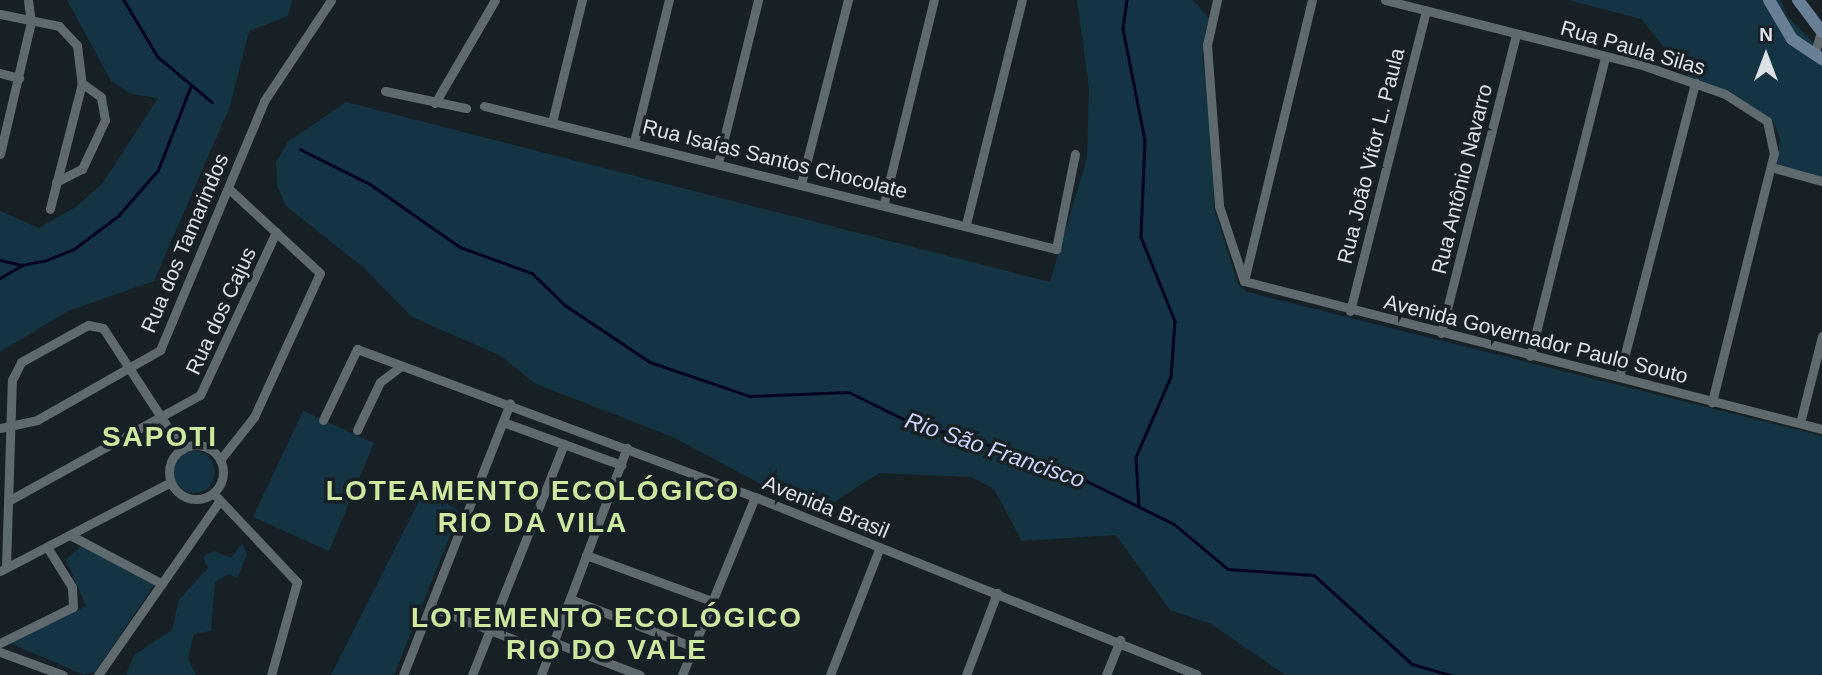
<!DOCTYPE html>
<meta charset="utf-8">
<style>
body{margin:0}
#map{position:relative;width:1822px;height:675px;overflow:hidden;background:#172025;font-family:Arial,sans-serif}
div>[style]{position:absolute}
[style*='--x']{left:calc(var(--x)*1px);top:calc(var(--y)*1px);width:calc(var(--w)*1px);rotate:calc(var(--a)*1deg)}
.green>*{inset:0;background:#143443}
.round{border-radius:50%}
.stream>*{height:2.5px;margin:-1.25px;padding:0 1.25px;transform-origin:1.25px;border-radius:1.25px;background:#04031f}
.street>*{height:9px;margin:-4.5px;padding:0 4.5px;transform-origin:4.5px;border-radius:4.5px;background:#5f6a6f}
.street>.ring{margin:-4.5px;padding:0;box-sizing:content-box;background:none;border:9px solid #5f6a6f;border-radius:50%}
.secondary>*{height:12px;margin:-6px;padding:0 6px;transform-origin:6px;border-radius:6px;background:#687f95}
span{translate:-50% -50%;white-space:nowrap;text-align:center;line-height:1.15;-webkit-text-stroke:7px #172025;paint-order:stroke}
.street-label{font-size:21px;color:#dbe1e5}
.water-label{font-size:23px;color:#cad2f9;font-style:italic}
.district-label{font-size:28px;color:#cde89f;font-weight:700;letter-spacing:2px}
.north{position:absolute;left:1731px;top:21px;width:70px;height:70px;-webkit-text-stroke:5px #172025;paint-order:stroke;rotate:0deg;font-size:19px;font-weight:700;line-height:28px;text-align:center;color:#dbe1e5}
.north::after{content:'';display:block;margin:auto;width:24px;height:32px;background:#dbe1e5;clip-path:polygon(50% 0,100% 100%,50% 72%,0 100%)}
</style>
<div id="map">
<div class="green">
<i style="clip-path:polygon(67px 0,292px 0,288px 16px,249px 31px,230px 106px,154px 281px,68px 311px,0 352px,0 211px,39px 228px,77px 206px,103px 183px,158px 98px,131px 94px,111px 81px)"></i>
<i style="clip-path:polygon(1077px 0,1193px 0,1209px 18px,1202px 54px,1212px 124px,1214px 208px,1238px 285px,1247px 292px,1822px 436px,1822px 675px,1285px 675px,1211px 624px,1170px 610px,1116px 535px,1022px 541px,994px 489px,971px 477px,879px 473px,822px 510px,777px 493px,673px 437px,536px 384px,499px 355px,412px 317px,364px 268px,286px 206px,277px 185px,276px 162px,288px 142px,346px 102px,1050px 282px,1087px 158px,1089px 88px)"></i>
<i style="clip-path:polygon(1569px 0,1781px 0,1787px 16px,1822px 51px,1822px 178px,1777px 166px,1780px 138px,1773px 120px,1689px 77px,1641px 19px)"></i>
<i style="clip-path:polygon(303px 411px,374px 443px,329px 551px,253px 517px)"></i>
<i class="round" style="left:173px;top:451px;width:42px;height:42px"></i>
<i style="clip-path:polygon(424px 491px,460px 511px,394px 675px,331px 675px)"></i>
<i style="clip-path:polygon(242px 543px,247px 554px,237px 578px,228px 574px,215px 583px,211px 631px,194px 634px,188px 658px,196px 675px,126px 675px,134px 655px,172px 630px,179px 600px,208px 568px,203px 557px,214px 551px,231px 558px)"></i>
<i style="clip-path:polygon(81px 546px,154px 585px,95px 672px,84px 675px,10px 643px,86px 606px,66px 560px)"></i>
</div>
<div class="stream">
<i style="--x:124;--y:0;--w:66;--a:59.2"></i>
<i style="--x:158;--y:57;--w:70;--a:39.8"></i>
<i style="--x:1127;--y:0;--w:29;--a:98"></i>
<i style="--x:1123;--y:29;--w:113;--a:78.8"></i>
<i style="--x:1145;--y:140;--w:97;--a:92.4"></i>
<i style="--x:1141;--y:237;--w:91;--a:68"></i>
<i style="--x:1175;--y:321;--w:56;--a:94.1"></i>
<i style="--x:1171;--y:377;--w:87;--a:113.6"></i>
<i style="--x:1136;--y:457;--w:50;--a:86.6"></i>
<i style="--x:300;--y:149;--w:78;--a:26.6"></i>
<i style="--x:370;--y:184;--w:110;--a:35"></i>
<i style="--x:460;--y:247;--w:77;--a:19.9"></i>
<i style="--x:532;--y:273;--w:46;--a:44.1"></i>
<i style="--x:565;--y:305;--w:102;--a:33.8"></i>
<i style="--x:650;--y:362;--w:106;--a:18.8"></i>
<i style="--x:750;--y:396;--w:99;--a:-2.3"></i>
<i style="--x:849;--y:392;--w:81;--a:26.3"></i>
<i style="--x:922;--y:428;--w:36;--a:9"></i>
<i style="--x:958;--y:434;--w:137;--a:20"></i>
<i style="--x:1087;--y:481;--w:97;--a:26.3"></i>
<i style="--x:1174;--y:524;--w:70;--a:39.8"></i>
<i style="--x:1228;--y:569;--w:86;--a:4"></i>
<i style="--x:1314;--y:575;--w:132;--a:42.2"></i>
<i style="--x:1412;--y:664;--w:40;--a:16"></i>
<i style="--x:0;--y:260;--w:23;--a:13"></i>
<i style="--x:22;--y:265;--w:25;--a:-11"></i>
<i style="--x:47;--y:260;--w:29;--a:-22"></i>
<i style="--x:74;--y:249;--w:55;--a:-36.9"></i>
<i style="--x:118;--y:216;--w:61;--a:-49"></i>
<i style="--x:158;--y:170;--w:88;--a:-68.7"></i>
<i style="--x:0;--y:278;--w:24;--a:-30"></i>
</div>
<div class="street">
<i style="--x:1217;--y:0;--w:46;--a:102.5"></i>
<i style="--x:1207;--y:45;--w:161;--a:85.7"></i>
<i style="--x:1219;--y:206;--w:79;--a:71.6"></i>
<i style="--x:1385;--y:0;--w:268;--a:14.2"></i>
<i style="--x:1645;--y:66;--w:85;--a:19.3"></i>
<i style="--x:1725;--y:94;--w:50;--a:32.7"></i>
<i style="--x:1767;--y:121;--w:33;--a:78"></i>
<i style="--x:1774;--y:153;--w:257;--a:104"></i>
<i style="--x:0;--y:14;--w:60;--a:11.5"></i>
<i style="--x:59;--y:26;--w:26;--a:47"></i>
<i style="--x:77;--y:45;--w:38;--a:83"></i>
<i style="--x:82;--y:83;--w:130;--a:104.3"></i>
<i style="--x:1814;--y:55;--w:27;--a:-73"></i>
<i style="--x:0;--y:73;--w:20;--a:15"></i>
<i style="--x:385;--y:91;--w:83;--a:11.9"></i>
<i style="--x:435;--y:103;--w:119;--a:-59.8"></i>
<i style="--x:484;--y:106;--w:590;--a:14.04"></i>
<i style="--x:1056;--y:249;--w:97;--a:-78.7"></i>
<i style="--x:552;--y:122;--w:126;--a:-76.2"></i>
<i style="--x:634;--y:142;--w:146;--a:-76.2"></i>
<i style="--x:0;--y:154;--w:136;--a:-76.8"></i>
<i style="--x:31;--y:22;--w:22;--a:-98"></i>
<i style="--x:718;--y:163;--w:168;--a:-76.2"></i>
<i style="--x:1771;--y:167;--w:53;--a:15.4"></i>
<i style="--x:56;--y:182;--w:29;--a:-27"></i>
<i style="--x:82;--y:169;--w:54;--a:-64.9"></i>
<i style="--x:105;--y:120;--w:23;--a:-100"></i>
<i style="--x:101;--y:97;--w:24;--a:-144"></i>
<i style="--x:801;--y:184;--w:190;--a:-75.7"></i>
<i style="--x:884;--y:203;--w:209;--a:-76.2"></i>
<i style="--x:966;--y:224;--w:231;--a:-76"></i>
<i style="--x:1244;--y:281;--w:597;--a:14.36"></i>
<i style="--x:1244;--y:281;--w:289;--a:-76.4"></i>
<i style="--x:1350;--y:311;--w:310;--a:-75.8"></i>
<i style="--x:1441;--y:333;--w:308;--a:-75.9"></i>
<i style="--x:1530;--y:356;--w:308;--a:-75.9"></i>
<i style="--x:1619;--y:377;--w:304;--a:-75.5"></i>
<i style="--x:323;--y:420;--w:79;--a:-64.4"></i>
<i style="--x:357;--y:349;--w:425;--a:20.4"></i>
<i style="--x:755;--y:497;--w:476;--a:21.9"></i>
<i style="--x:503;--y:422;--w:126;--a:20"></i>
<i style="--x:1800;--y:423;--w:90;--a:-75.8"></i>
<i style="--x:0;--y:428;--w:38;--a:-12"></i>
<i style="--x:37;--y:420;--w:142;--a:-29.6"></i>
<i style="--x:160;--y:350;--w:270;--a:-67.3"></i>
<i style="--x:264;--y:101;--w:121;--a:-56.4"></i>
<i style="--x:357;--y:430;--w:53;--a:-64.4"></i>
<i style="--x:380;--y:382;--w:25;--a:-37"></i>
<i class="ring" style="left:169px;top:445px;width:45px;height:45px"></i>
<i style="--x:220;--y:460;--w:55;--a:-51.7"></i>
<i style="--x:254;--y:417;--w:158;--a:-65.4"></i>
<i style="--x:320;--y:273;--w:124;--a:-137.3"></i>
<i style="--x:215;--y:495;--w:120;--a:46.7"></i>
<i style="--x:297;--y:582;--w:97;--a:105.6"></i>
<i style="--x:8;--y:501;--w:219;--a:-28.9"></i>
<i style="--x:200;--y:395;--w:180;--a:-65"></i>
<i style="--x:70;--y:535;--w:104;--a:28"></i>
<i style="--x:586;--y:555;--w:134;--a:20.1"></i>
<i style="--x:6;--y:567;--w:187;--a:-88.2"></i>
<i style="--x:12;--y:380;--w:20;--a:-63"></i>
<i style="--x:21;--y:362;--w:77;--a:-28.9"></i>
<i style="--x:88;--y:325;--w:15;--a:11"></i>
<i style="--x:103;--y:328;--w:145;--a:56.9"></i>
<i style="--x:0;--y:571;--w:191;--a:-27.5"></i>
<i style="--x:570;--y:599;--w:133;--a:21.2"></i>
<i style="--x:431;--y:607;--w:127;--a:21.3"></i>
<i style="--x:553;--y:642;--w:93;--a:20.8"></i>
<i style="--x:0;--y:643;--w:81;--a:-26.3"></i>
<i style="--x:73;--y:607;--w:20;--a:-93"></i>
<i style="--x:72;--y:587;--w:47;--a:-122"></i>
<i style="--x:0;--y:652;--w:67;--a:20.1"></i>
<i style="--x:98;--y:675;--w:210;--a:-55.1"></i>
<i style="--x:403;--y:675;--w:292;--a:-68.5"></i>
<i style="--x:472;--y:675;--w:249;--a:-68.3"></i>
<i style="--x:541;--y:675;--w:243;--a:-69.3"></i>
<i style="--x:682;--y:675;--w:192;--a:-67.7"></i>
<i style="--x:830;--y:675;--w:137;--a:-68.7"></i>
<i style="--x:966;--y:675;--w:88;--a:-69.3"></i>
<i style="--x:1106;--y:675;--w:38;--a:-68"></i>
</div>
<div class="secondary">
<i style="--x:1769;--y:0;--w:45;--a:59.5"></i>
<i style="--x:1792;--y:39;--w:36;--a:34"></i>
<i style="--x:1798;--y:0;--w:40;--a:53"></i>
</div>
<div class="street-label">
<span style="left:1633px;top:48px;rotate:16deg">Rua Paula Silas</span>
<span style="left:1371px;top:156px;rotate:-76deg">Rua João Vitor L. Paula</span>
<span style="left:775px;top:159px;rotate:14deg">Rua Isaías Santos Chocolate</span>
<span style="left:1462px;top:179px;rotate:-76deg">Rua Antônio Navarro</span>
<span style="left:185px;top:243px;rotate:-67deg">Rua dos Tamarindos</span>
<span style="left:221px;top:311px;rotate:-65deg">Rua dos Cajus</span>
<span style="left:1536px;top:339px;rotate:14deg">Avenida Governador Paulo Souto</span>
<span style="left:826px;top:507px;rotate:22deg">Avenida Brasil</span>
</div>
<div class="water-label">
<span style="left:995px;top:450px;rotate:19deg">Rio São Francisco</span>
</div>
<div class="district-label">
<span style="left:160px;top:437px">SAPOTI</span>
<span style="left:533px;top:507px">LOTEAMENTO ECOLÓGICO<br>RIO DA VILA</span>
<span style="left:607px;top:634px">LOTEMENTO ECOLÓGICO<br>RIO DO VALE</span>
</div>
<div class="north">N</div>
</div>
